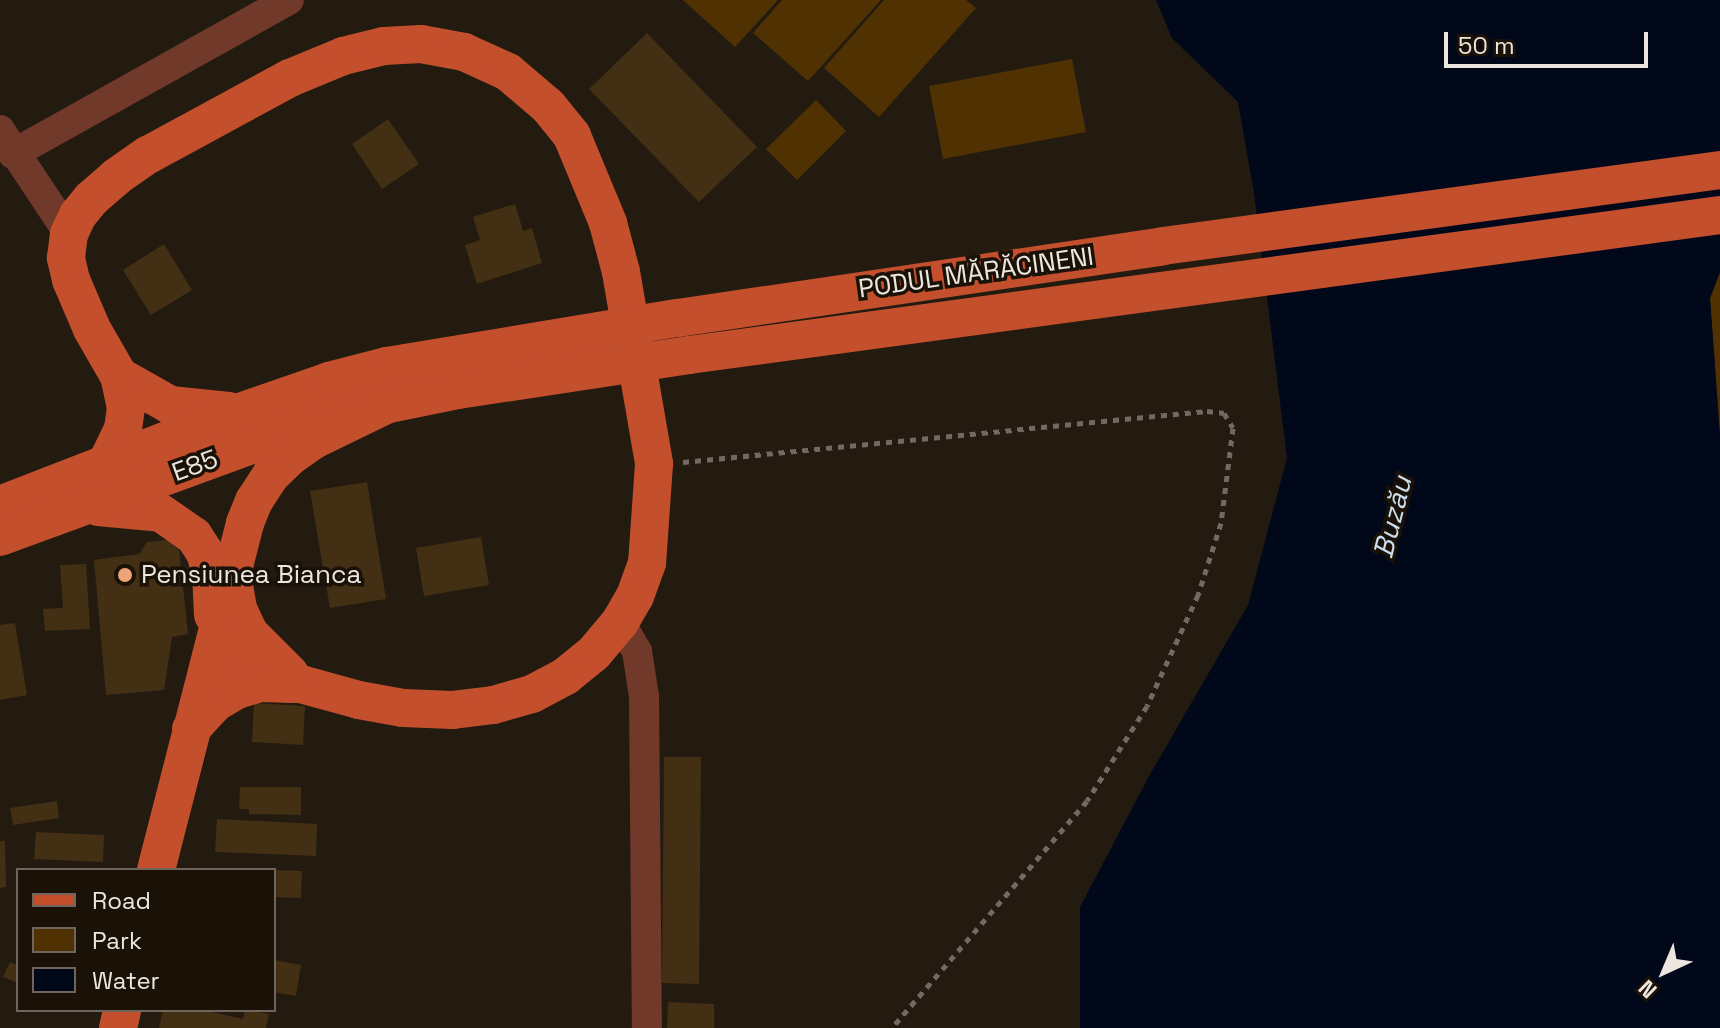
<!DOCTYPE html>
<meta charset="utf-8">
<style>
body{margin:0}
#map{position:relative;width:1720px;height:1028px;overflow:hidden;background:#231b10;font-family:"Space Grotesk",sans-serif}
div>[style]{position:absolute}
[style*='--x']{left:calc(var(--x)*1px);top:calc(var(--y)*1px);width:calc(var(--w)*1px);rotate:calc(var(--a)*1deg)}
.green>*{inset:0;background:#503202}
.water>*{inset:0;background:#00081a}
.building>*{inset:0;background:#432f14}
.path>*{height:5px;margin-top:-2.5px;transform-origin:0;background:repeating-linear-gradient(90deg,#726a61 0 6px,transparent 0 12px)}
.minor>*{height:30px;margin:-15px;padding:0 15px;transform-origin:15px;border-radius:15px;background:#713929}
.major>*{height:38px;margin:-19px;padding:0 19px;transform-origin:19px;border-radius:19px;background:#c44f2d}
.major-bridge>*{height:38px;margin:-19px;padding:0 19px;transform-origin:19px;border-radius:19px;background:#c44f2d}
.dots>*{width:22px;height:22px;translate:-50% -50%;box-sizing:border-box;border:4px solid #1a1107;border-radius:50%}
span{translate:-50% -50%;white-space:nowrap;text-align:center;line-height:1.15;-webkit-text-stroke:7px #1a1107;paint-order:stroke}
.street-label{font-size:26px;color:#ede6df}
.poi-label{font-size:26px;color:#ede6df}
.left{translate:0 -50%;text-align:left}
.water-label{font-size:28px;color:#ccdff0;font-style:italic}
.legend{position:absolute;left:16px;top:868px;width:260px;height:144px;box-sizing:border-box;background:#1a1107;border:2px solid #6e665d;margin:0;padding:10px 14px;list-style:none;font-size:24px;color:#ede6df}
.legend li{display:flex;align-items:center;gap:16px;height:40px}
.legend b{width:40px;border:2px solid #6e665d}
.north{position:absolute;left:1624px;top:932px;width:80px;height:80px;-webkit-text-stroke:6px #1a1107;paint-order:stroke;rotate:224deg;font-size:22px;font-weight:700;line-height:32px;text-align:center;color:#ede6df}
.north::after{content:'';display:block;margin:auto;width:28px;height:36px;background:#ede6df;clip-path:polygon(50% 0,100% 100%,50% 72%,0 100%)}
.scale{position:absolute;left:1444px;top:32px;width:204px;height:36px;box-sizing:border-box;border:4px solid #ede6df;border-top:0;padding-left:10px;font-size:24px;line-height:28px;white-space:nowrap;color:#ede6df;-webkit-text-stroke:6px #1a1107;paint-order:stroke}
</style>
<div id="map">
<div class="green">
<i style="clip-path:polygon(683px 0,778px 0,735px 47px)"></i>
<i style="clip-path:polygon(782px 0,881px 0,808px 81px,753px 33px)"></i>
<i style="clip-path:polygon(884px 0,966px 0,976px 8px,879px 117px,824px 68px)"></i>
<i style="clip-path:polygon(1072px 59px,1086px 132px,943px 159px,929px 86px)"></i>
<i style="clip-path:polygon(816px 100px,846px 131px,797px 180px,766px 149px)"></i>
<i style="clip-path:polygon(1720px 272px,1720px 436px,1710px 298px)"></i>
</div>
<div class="water">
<i style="clip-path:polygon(1156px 0,1720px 0,1720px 272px,1710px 298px,1720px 436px,1720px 1028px,1080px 1028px,1080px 907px,1148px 778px,1248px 605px,1287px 458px,1254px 193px,1238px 102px,1172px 38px)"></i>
</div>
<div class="building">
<i style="clip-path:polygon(647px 33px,757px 147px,699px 202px,589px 89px)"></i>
<i style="clip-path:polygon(388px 119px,419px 164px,382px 189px,352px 144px)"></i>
<i style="clip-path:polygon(515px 204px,523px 231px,532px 228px,542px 263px,477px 284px,465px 245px,480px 240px,473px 217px)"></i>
<i style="clip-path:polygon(164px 244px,192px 290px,151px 315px,123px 270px)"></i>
<i style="clip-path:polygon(367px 482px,386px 599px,330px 608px,310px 491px)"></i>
<i style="clip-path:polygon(481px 537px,489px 585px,424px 596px,416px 548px)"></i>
<i style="clip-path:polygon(178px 539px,188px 634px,172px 637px,164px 690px,106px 695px,94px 560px,139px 554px,147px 542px)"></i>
<i style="clip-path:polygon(86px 564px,90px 629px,45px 631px,43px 609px,63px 608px,60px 565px)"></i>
<i style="clip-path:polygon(15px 623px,27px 695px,0 700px,0 625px)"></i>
<i style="clip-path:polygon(254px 703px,305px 706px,303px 745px,252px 742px)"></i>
<i style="clip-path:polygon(664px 757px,701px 757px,699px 984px,662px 983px)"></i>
<i style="clip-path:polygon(240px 787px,301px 787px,301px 815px,249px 814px,249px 809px,239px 809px)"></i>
<i style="clip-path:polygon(57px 801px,59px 818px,13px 825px,10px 808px)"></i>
<i style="clip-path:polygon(217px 819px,317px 824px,316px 856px,215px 852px)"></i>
<i style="clip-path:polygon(36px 832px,104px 835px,103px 862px,34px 859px)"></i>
<i style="clip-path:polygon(0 841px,5px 841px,6px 887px,0 888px)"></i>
<i style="clip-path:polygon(274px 870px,302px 871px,301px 898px,274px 897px)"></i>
<i style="clip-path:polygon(274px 960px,301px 965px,296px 996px,274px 992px)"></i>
<i style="clip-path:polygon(10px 962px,18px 965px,18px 983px,3px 977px)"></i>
<i style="clip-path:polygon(668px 1002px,714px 1004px,714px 1028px,667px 1028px)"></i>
<i style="clip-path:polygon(163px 1010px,203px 1010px,243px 1019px,245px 1010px,269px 1014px,266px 1028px,159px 1028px)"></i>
</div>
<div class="path">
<i style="--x:683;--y:462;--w:526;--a:-5.56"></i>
<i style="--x:1207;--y:411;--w:17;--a:7"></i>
<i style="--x:1224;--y:413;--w:17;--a:59"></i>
<i style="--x:1233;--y:428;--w:96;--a:97.2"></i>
<i style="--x:1221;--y:523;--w:76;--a:107.7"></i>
<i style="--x:1198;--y:595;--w:122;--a:114.7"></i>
<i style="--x:1147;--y:706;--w:112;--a:122.3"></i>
<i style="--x:1087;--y:801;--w:299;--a:130.7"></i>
</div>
<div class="minor">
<i style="--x:0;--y:130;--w:125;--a:56.4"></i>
<i style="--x:13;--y:154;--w:316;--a:-29.2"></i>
<i style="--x:620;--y:622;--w:34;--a:60"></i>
<i style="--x:637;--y:651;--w:46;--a:81.2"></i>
<i style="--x:644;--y:696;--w:332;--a:89.5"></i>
</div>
<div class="major">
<i style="--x:678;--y:318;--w:490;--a:-8.4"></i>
<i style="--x:1163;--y:246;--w:562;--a:-7.77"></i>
<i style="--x:689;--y:355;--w:1040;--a:-7.73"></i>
<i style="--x:119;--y:376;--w:59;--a:29.6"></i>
<i style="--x:170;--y:405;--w:59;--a:5.8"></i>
<i style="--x:106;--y:464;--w:39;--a:-64"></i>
<i style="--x:123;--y:429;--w:21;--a:-82"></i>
<i style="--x:126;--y:408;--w:33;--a:-102"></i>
<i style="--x:119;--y:376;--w:54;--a:-119.9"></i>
<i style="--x:92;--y:329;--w:53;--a:-113.2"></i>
<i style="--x:71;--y:280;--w:23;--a:-103"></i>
<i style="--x:66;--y:258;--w:24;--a:-83"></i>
<i style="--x:69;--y:234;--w:21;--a:-65"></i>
<i style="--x:78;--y:215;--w:21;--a:-51"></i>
<i style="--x:91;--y:199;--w:33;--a:-41"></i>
<i style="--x:116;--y:177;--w:39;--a:-35"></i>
<i style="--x:148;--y:155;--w:162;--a:-28.5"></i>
<i style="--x:290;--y:78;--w:57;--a:-22.5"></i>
<i style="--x:343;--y:56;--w:42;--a:-13.7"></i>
<i style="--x:384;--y:46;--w:37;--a:-3"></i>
<i style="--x:421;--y:44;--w:44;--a:10.5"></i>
<i style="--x:464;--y:52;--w:48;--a:24.4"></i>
<i style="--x:508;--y:72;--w:52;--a:40.4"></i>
<i style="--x:548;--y:106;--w:38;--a:51"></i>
<i style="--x:572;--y:136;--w:94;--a:67.5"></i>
<i style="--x:608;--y:223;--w:51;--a:75.1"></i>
<i style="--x:621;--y:272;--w:195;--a:80.2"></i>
<i style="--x:654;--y:464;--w:99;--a:94"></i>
<i style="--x:647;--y:563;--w:35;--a:110"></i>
<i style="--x:635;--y:596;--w:30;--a:120"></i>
<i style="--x:620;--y:622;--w:40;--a:130"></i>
<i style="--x:594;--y:653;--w:36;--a:141"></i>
<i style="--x:566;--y:676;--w:38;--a:152"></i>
<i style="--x:532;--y:694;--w:41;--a:164.2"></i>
<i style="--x:493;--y:705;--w:40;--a:172.9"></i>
<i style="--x:453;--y:710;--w:50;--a:-177.7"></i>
<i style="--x:403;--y:708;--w:45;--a:-169.7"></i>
<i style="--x:359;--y:700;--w:60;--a:-164.6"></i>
<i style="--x:301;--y:684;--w:94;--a:-159.4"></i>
<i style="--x:0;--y:505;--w:257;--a:-21.2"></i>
<i style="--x:240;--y:412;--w:94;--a:-19.2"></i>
<i style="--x:329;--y:381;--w:60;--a:-14.5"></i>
<i style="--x:98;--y:507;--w:63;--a:5.4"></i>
<i style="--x:161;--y:513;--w:40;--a:34.9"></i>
<i style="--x:194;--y:536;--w:20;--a:57"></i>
<i style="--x:205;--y:553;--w:21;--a:73"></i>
<i style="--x:211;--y:573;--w:42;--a:87.3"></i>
<i style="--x:0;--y:537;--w:352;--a:-20.1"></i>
<i style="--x:331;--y:416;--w:130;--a:-11.6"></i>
<i style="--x:233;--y:580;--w:29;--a:80"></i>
<i style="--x:238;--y:609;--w:26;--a:65"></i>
<i style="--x:249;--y:633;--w:58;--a:45"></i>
<i style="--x:191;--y:729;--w:35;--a:-47"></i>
<i style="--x:215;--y:703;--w:26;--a:-31"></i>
<i style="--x:237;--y:690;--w:24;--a:-17"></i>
<i style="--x:260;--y:683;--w:32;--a:2"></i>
<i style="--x:156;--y:870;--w:358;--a:-75.6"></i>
<i style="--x:245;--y:523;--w:24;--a:-68"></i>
<i style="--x:254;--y:501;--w:31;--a:-57"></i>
<i style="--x:271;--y:475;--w:28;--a:-44"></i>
<i style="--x:291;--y:456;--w:28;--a:-35"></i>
<i style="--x:314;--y:440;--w:87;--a:-26"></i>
<i style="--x:118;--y:1028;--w:18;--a:-77"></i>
</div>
<div class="major-bridge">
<i style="--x:387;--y:366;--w:295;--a:-9.4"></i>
<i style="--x:458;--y:390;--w:234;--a:-8.6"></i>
</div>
<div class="dots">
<i style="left:125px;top:575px;background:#efa378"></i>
</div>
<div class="street-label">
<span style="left:976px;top:273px;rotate:-8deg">PODUL MĂRĂCINENI</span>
<span style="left:195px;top:466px;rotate:-20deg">E85</span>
</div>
<div class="poi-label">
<span class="left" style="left:141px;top:575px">Pensiunea Bianca</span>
</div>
<div class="water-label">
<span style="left:1392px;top:517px;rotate:-76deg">Buzău</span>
</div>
<ul class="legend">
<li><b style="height:10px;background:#c44f2d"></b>Road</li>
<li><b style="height:22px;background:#503202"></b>Park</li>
<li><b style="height:22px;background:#00081a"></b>Water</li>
</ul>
<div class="north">N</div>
<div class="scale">50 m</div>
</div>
